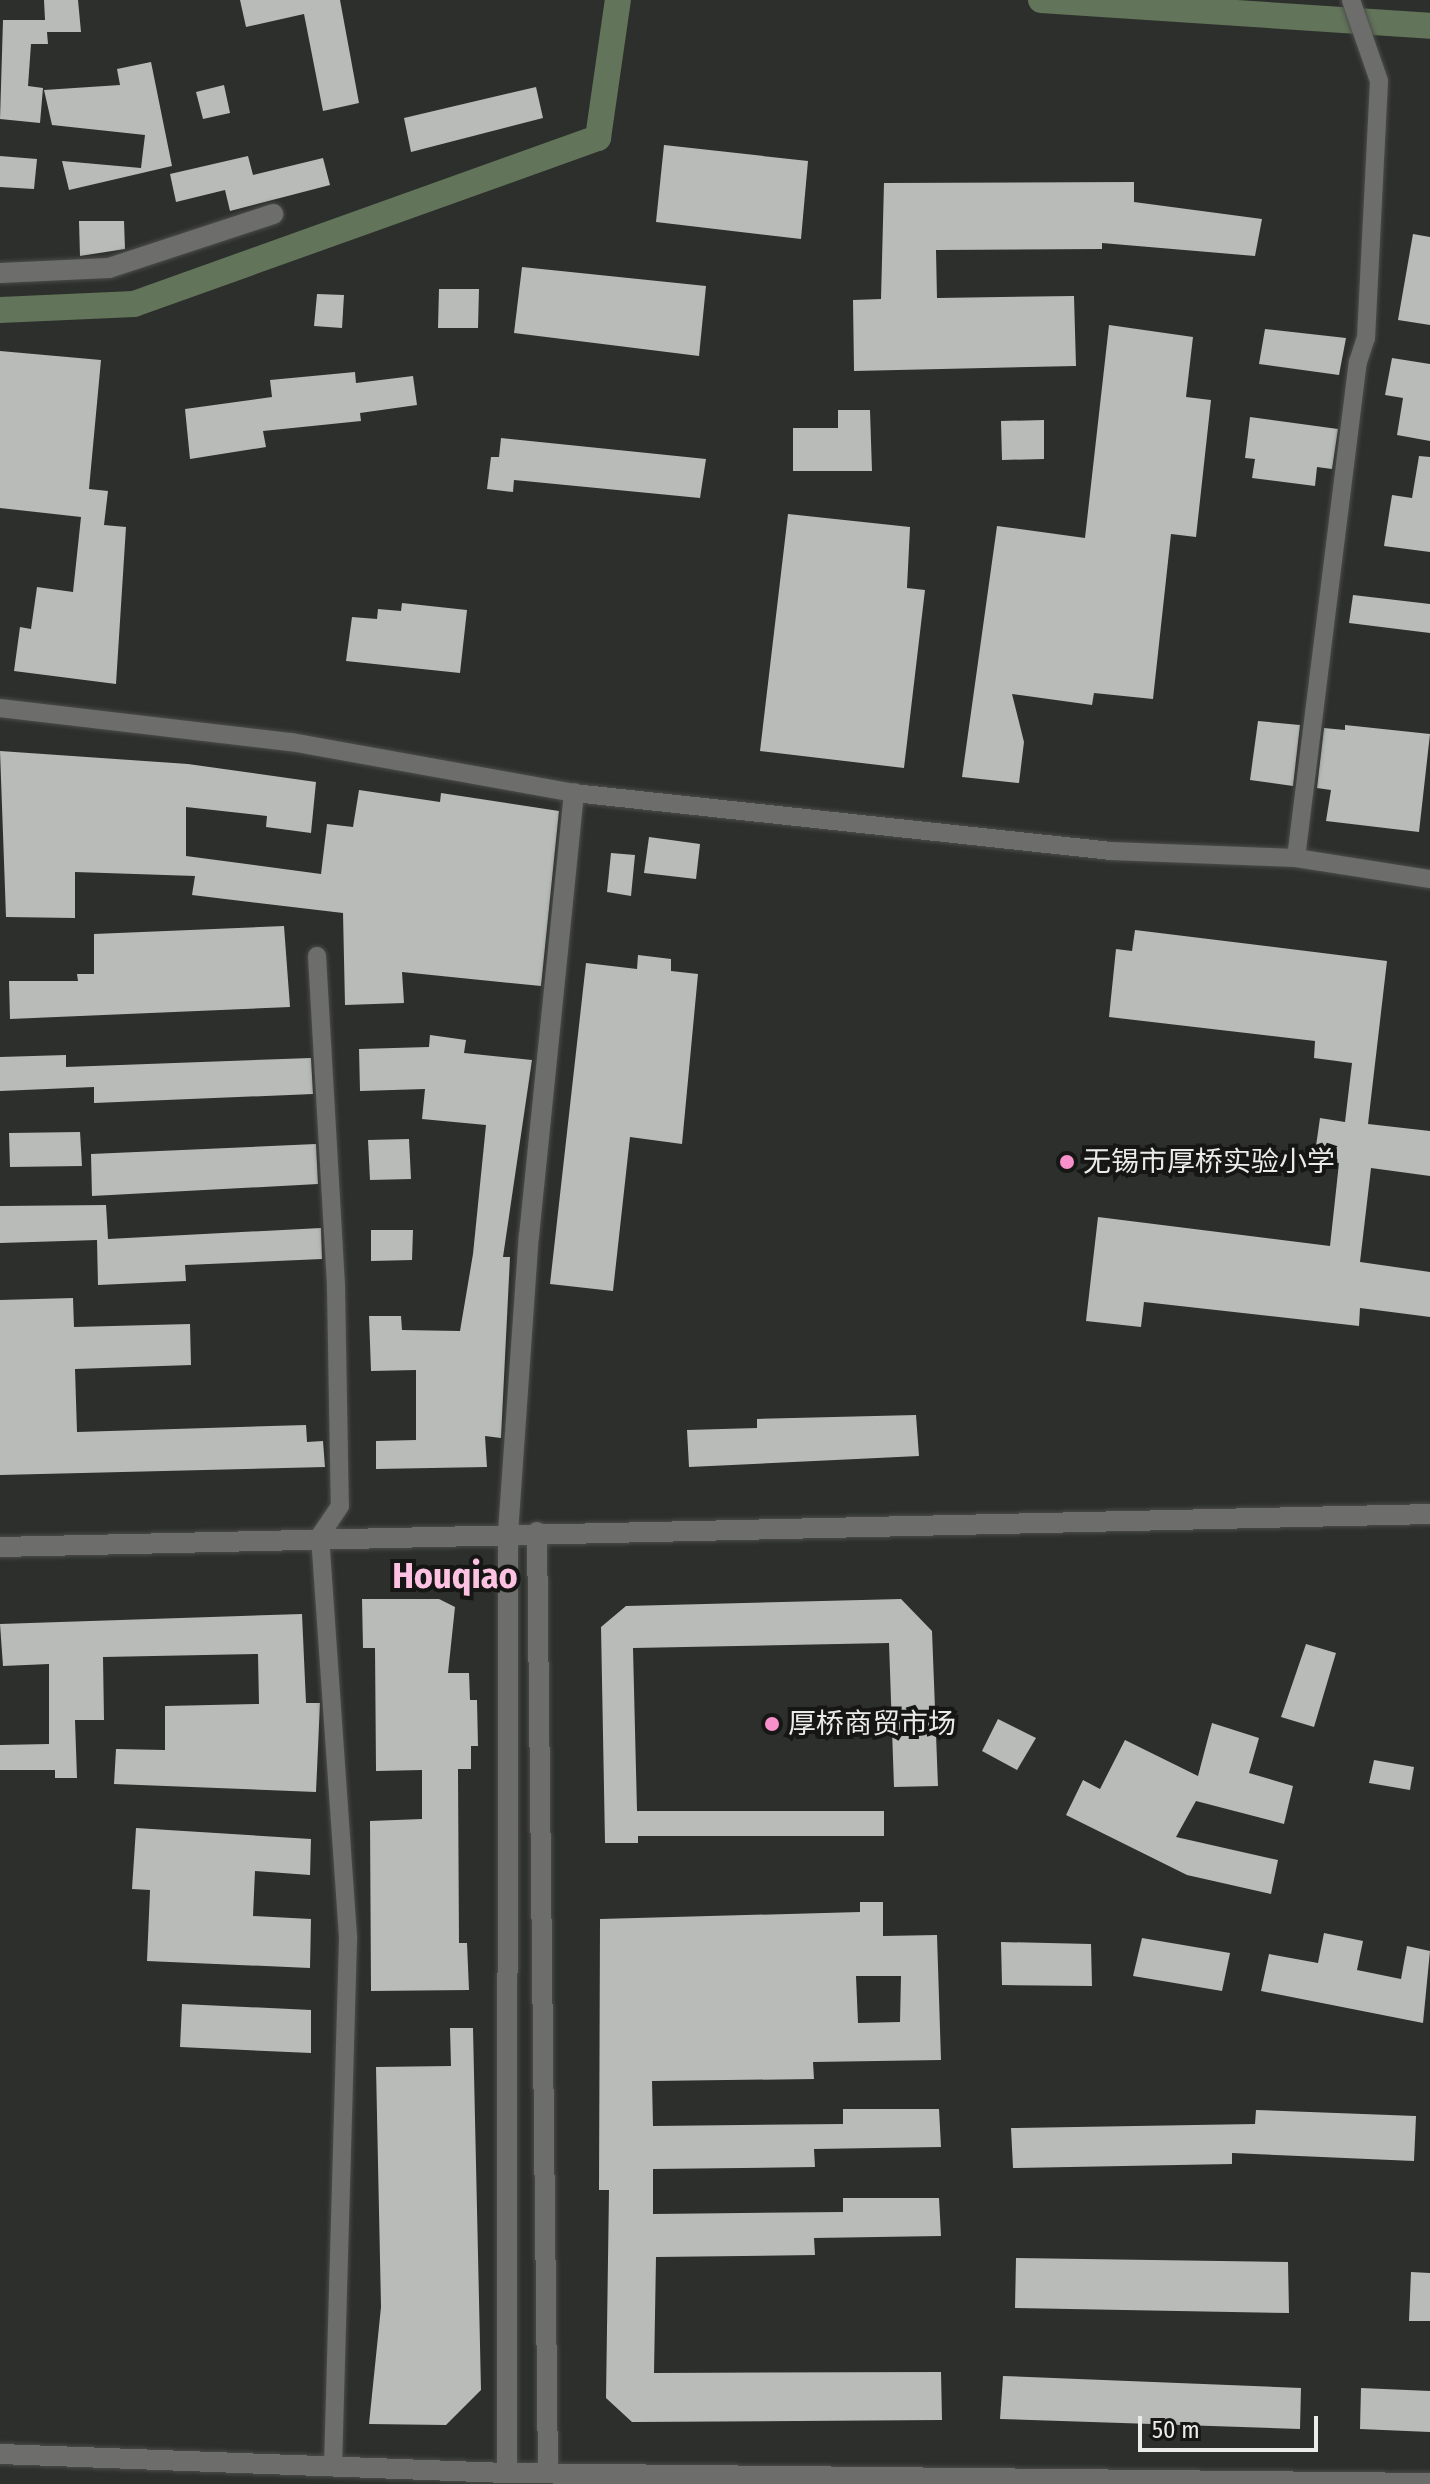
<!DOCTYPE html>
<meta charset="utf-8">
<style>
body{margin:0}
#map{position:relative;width:1430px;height:2484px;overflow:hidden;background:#2d2f2c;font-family:"Fira Sans Condensed","Noto Sans SC",sans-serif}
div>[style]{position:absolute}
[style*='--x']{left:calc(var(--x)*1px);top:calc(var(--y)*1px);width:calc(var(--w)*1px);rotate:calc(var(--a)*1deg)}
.canal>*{height:26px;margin:-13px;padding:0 13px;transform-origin:13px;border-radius:13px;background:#627459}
.building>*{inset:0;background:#b8bbb7}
.roads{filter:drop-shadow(0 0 2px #4b4d4a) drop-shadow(0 0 2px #4b4d4a)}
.minor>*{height:18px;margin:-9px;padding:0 9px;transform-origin:9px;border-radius:9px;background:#6d6e6c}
.tertiary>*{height:20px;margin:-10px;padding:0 10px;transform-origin:10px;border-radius:10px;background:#6d6e6c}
.dots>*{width:22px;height:22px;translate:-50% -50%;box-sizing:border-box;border:4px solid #161715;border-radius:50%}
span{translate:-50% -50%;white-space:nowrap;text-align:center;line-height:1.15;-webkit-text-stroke:8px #161715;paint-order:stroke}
.poi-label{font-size:28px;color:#ebecea}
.left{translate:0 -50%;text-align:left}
.district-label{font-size:36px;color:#fdc1e2;font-weight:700}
.scale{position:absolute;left:1138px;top:2416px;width:180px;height:36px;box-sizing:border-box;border:4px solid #ebecea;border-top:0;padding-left:10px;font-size:24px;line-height:28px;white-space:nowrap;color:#ebecea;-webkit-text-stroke:6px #161715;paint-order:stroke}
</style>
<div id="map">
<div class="canal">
<i style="--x:1041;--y:0;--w:390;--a:3.8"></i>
<i style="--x:0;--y:310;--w:134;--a:-2.6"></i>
<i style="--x:134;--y:304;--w:493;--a:-19.7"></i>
<i style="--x:598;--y:138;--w:139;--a:-81.8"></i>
</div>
<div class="building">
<i style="clip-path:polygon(44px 0,78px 0,81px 32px,47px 32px,48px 44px,31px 44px,28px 86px,43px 88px,40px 123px,0 119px,3px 20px,45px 20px)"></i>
<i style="clip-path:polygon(240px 0,340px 0,359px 103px,323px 111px,304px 14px,246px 27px)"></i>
<i style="clip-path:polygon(151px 62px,172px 166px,69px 190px,62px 161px,141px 168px,145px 135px,52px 125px,44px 90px,120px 85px,117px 69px)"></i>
<i style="clip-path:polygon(224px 85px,230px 113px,203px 119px,196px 92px)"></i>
<i style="clip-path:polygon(536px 87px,543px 118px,411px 152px,404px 118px)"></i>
<i style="clip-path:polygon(664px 145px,808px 161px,801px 239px,656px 222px)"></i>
<i style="clip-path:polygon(0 156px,37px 159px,34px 189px,0 187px)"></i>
<i style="clip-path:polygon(248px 156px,253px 175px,323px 158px,330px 185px,230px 211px,225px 190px,176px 202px,170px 174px)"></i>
<i style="clip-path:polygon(1134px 182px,1134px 202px,1262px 219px,1255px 256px,1102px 243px,1102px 249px,936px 250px,937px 298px,1074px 296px,1076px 366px,854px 371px,853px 300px,881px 299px,884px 183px)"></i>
<i style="clip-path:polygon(79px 221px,124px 221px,125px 249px,80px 256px)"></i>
<i style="clip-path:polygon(1413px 234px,1430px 237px,1430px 325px,1398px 320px)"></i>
<i style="clip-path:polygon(522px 267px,706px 286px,699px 356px,514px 333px)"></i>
<i style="clip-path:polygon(439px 289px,479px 289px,478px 328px,438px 328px)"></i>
<i style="clip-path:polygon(317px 294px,344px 295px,342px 328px,314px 326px)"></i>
<i style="clip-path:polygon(1109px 325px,1193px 337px,1186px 397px,1211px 400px,1196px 537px,1171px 534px,1153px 699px,1094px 693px,1092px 705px,1012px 694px,1024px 742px,1019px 783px,962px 777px,997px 526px,1085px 538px)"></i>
<i style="clip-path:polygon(1265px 329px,1346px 338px,1339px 375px,1259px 364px)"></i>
<i style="clip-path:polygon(0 351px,101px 360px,89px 489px,108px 491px,104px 525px,126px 527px,116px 684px,14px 671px,20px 627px,31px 629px,37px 587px,73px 592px,81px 517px,0 508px)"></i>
<i style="clip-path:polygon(1392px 358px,1430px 364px,1430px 441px,1397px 435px,1403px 398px,1385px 395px)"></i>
<i style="clip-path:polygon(355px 372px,356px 383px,413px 376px,417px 405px,360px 413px,361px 421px,263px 431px,266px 447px,190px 459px,185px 409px,272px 397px,270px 380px)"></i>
<i style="clip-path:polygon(838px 410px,870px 410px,872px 471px,793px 471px,793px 428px,838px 428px)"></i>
<i style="clip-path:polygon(1250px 417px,1338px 429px,1332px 469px,1317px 467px,1315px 486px,1252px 478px,1255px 459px,1245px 458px)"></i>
<i style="clip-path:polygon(1044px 420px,1044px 459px,1002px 460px,1001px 421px)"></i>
<i style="clip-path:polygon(501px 438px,706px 459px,700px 498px,514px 480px,513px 492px,487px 489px,491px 457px,499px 457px)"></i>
<i style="clip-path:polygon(1419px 456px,1430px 457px,1430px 552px,1384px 546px,1392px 495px,1412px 498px)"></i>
<i style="clip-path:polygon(788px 514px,910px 527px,907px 588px,925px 590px,904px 768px,760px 751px)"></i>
<i style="clip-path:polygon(1353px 595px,1430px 604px,1430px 633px,1349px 623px)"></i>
<i style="clip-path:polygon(402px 603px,467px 610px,460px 673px,346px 661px,352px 617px,377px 619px,378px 609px,401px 611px)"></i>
<i style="clip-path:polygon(1258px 721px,1300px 725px,1293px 786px,1250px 780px)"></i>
<i style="clip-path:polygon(1345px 725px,1430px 734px,1419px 832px,1326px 821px,1331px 790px,1317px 788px,1324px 728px,1345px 730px)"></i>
<i style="clip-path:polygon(0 751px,188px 764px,316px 782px,311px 833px,266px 827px,267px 816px,186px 807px,186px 856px,321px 874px,327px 824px,353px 827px,359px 790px,440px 802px,441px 793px,559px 811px,541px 986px,402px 972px,404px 1003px,345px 1005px,343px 913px,192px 895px,195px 876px,75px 872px,75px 918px,6px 917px)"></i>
<i style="clip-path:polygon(649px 837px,700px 844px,696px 879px,644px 873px)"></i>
<i style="clip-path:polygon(611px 853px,635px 855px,631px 896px,607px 892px)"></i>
<i style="clip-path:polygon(284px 926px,290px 1007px,10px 1019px,9px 981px,78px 981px,77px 974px,94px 974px,94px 934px)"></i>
<i style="clip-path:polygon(1135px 930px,1387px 961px,1368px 1124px,1430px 1131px,1430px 1176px,1371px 1168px,1360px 1262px,1430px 1272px,1430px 1317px,1360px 1308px,1359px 1326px,1144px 1302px,1141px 1327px,1086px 1321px,1098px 1217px,1330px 1246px,1339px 1163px,1314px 1160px,1320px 1118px,1345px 1122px,1352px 1063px,1314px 1058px,1315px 1041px,1109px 1017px,1116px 949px,1132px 951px)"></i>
<i style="clip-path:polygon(638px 955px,671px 959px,671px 971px,698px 974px,682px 1144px,630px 1137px,613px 1291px,550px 1284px,586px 963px,637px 969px)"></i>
<i style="clip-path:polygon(430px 1035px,466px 1040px,464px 1053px,532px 1060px,503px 1257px,510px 1257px,501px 1438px,485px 1436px,487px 1467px,376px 1469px,376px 1441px,416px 1440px,416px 1370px,371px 1371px,369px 1316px,401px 1316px,402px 1330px,460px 1331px,473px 1254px,486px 1125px,422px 1119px,425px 1089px,360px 1091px,359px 1049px,429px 1047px)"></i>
<i style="clip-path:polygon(66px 1055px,66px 1067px,311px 1058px,313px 1094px,94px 1103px,94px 1087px,0 1091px,0 1057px)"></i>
<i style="clip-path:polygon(80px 1132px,82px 1166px,10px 1167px,9px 1133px)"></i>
<i style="clip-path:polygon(409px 1139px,411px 1179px,370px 1180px,368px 1140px)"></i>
<i style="clip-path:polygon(316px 1144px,318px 1184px,92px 1196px,91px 1154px)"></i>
<i style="clip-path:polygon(106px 1205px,108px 1239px,321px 1228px,322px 1259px,185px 1265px,186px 1281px,98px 1285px,97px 1240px,0 1243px,0 1206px)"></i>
<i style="clip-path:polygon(371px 1230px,413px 1230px,412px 1260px,371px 1261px)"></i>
<i style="clip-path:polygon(73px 1298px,74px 1327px,190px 1324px,191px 1365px,75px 1369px,77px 1432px,306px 1425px,307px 1442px,323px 1441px,325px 1467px,0 1475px,0 1300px)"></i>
<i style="clip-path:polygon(916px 1415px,919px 1456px,689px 1467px,687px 1430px,757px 1428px,757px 1419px)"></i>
<i style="clip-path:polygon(362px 1599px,439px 1599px,455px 1607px,448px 1673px,469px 1673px,470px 1700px,477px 1700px,478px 1746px,471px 1746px,471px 1769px,458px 1769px,459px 1943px,467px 1943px,469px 1990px,371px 1991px,370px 1821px,422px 1819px,422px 1770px,376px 1771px,375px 1648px,363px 1648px)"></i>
<i style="clip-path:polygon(901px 1599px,932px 1631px,938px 1786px,894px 1787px,889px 1643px,633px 1648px,637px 1811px,884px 1811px,884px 1836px,638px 1836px,638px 1843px,605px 1843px,601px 1627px,626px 1606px)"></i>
<i style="clip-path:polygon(302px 1614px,306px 1703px,320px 1703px,316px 1792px,114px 1784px,116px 1749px,165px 1750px,165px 1706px,259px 1704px,258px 1654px,103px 1657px,104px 1720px,75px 1720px,77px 1778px,55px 1778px,55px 1770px,0 1770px,0 1745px,49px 1744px,49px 1664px,3px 1666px,0 1624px)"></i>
<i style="clip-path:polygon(1306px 1644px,1336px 1653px,1314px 1727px,1281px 1717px)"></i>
<i style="clip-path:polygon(998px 1719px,1036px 1738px,1017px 1770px,982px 1751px)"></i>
<i style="clip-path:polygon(1212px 1723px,1259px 1738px,1249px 1773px,1293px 1786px,1284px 1824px,1196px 1801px,1176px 1837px,1278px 1860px,1271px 1894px,1187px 1875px,1066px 1815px,1083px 1780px,1100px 1789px,1125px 1740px,1198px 1776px)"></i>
<i style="clip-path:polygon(1374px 1760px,1414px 1767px,1410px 1790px,1369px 1783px)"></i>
<i style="clip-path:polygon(136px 1828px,311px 1839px,310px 1875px,255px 1871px,253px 1916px,311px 1919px,310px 1968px,147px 1961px,150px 1890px,132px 1889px)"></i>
<i style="clip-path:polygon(evenodd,860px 1902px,883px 1902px,883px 1936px,937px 1935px,941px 2060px,813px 2062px,814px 2079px,652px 2081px,653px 2126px,843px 2124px,843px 2109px,939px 2109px,941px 2147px,814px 2149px,815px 2167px,653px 2169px,653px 2214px,843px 2212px,843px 2198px,939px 2198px,941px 2236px,814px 2238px,815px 2255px,656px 2257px,654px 2373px,941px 2372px,942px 2420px,632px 2422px,606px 2398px,609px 2190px,599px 2190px,600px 1919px,860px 1912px,860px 1902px,856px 1976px,901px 1976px,900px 2022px,858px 2023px,856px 1976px)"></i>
<i style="clip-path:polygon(1324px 1933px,1363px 1941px,1357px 1970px,1401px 1979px,1407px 1946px,1430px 1951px,1423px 2023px,1261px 1991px,1269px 1954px,1318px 1963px)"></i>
<i style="clip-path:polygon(1142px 1938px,1230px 1953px,1222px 1991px,1133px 1976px)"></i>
<i style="clip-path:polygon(1001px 1942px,1091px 1944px,1092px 1986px,1002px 1985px)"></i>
<i style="clip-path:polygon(182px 2004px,311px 2010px,311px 2053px,180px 2047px)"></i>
<i style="clip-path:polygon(450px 2028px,473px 2028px,481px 2390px,446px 2425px,369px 2424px,381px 2307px,376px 2067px,451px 2066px)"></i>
<i style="clip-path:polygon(1256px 2110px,1416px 2116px,1414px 2161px,1232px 2153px,1232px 2164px,1013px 2168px,1011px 2128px,1255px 2124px)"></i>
<i style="clip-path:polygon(1016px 2258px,1288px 2262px,1289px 2313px,1015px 2308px)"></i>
<i style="clip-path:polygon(1411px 2272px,1430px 2273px,1430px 2321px,1409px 2321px)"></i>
<i style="clip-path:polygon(1003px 2376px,1301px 2388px,1300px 2429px,1000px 2419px)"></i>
<i style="clip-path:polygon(1361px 2388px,1430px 2391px,1430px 2432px,1360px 2429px)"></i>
</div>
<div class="roads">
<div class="minor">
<i style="--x:0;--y:708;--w:293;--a:6.7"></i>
<i style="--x:291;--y:742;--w:288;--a:10.2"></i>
<i style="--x:574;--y:793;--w:540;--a:6.16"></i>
<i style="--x:1111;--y:851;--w:185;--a:2.2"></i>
<i style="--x:1296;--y:858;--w:136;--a:8.9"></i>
<i style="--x:1296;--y:858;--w:500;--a:-82.9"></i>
<i style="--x:1358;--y:362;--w:25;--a:-72"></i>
<i style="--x:1366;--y:338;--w:257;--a:-87.1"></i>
<i style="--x:1379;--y:81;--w:86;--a:-109.1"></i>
<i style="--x:317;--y:956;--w:332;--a:86.7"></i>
<i style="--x:336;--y:1287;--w:219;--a:89"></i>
<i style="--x:340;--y:1506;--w:36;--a:124"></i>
<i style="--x:320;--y:1536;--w:404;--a:86"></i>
<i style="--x:348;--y:1939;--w:527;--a:91.63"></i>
</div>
<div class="tertiary">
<i style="--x:0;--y:273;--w:109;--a:-2.6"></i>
<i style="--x:109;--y:268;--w:173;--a:-18.2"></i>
<i style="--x:537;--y:1532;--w:939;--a:89.33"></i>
<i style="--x:0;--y:1547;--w:1430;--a:-1.32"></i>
<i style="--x:0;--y:2454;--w:507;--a:2.15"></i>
<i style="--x:507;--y:2473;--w:923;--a:0.62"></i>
<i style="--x:507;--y:2473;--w:940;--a:-89.94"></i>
<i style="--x:508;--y:1533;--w:298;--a:-86"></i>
<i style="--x:529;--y:1236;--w:445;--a:-84.2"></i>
</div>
</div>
<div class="dots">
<i style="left:1067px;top:1162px;background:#f890cc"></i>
<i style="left:772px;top:1724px;background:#f890cc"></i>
</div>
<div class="poi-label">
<span class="left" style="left:1083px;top:1162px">无锡市厚桥实验小学</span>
<span class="left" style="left:788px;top:1724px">厚桥商贸市场</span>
</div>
<div class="district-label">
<span style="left:455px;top:1577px">Houqiao</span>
</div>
<div class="scale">50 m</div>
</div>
